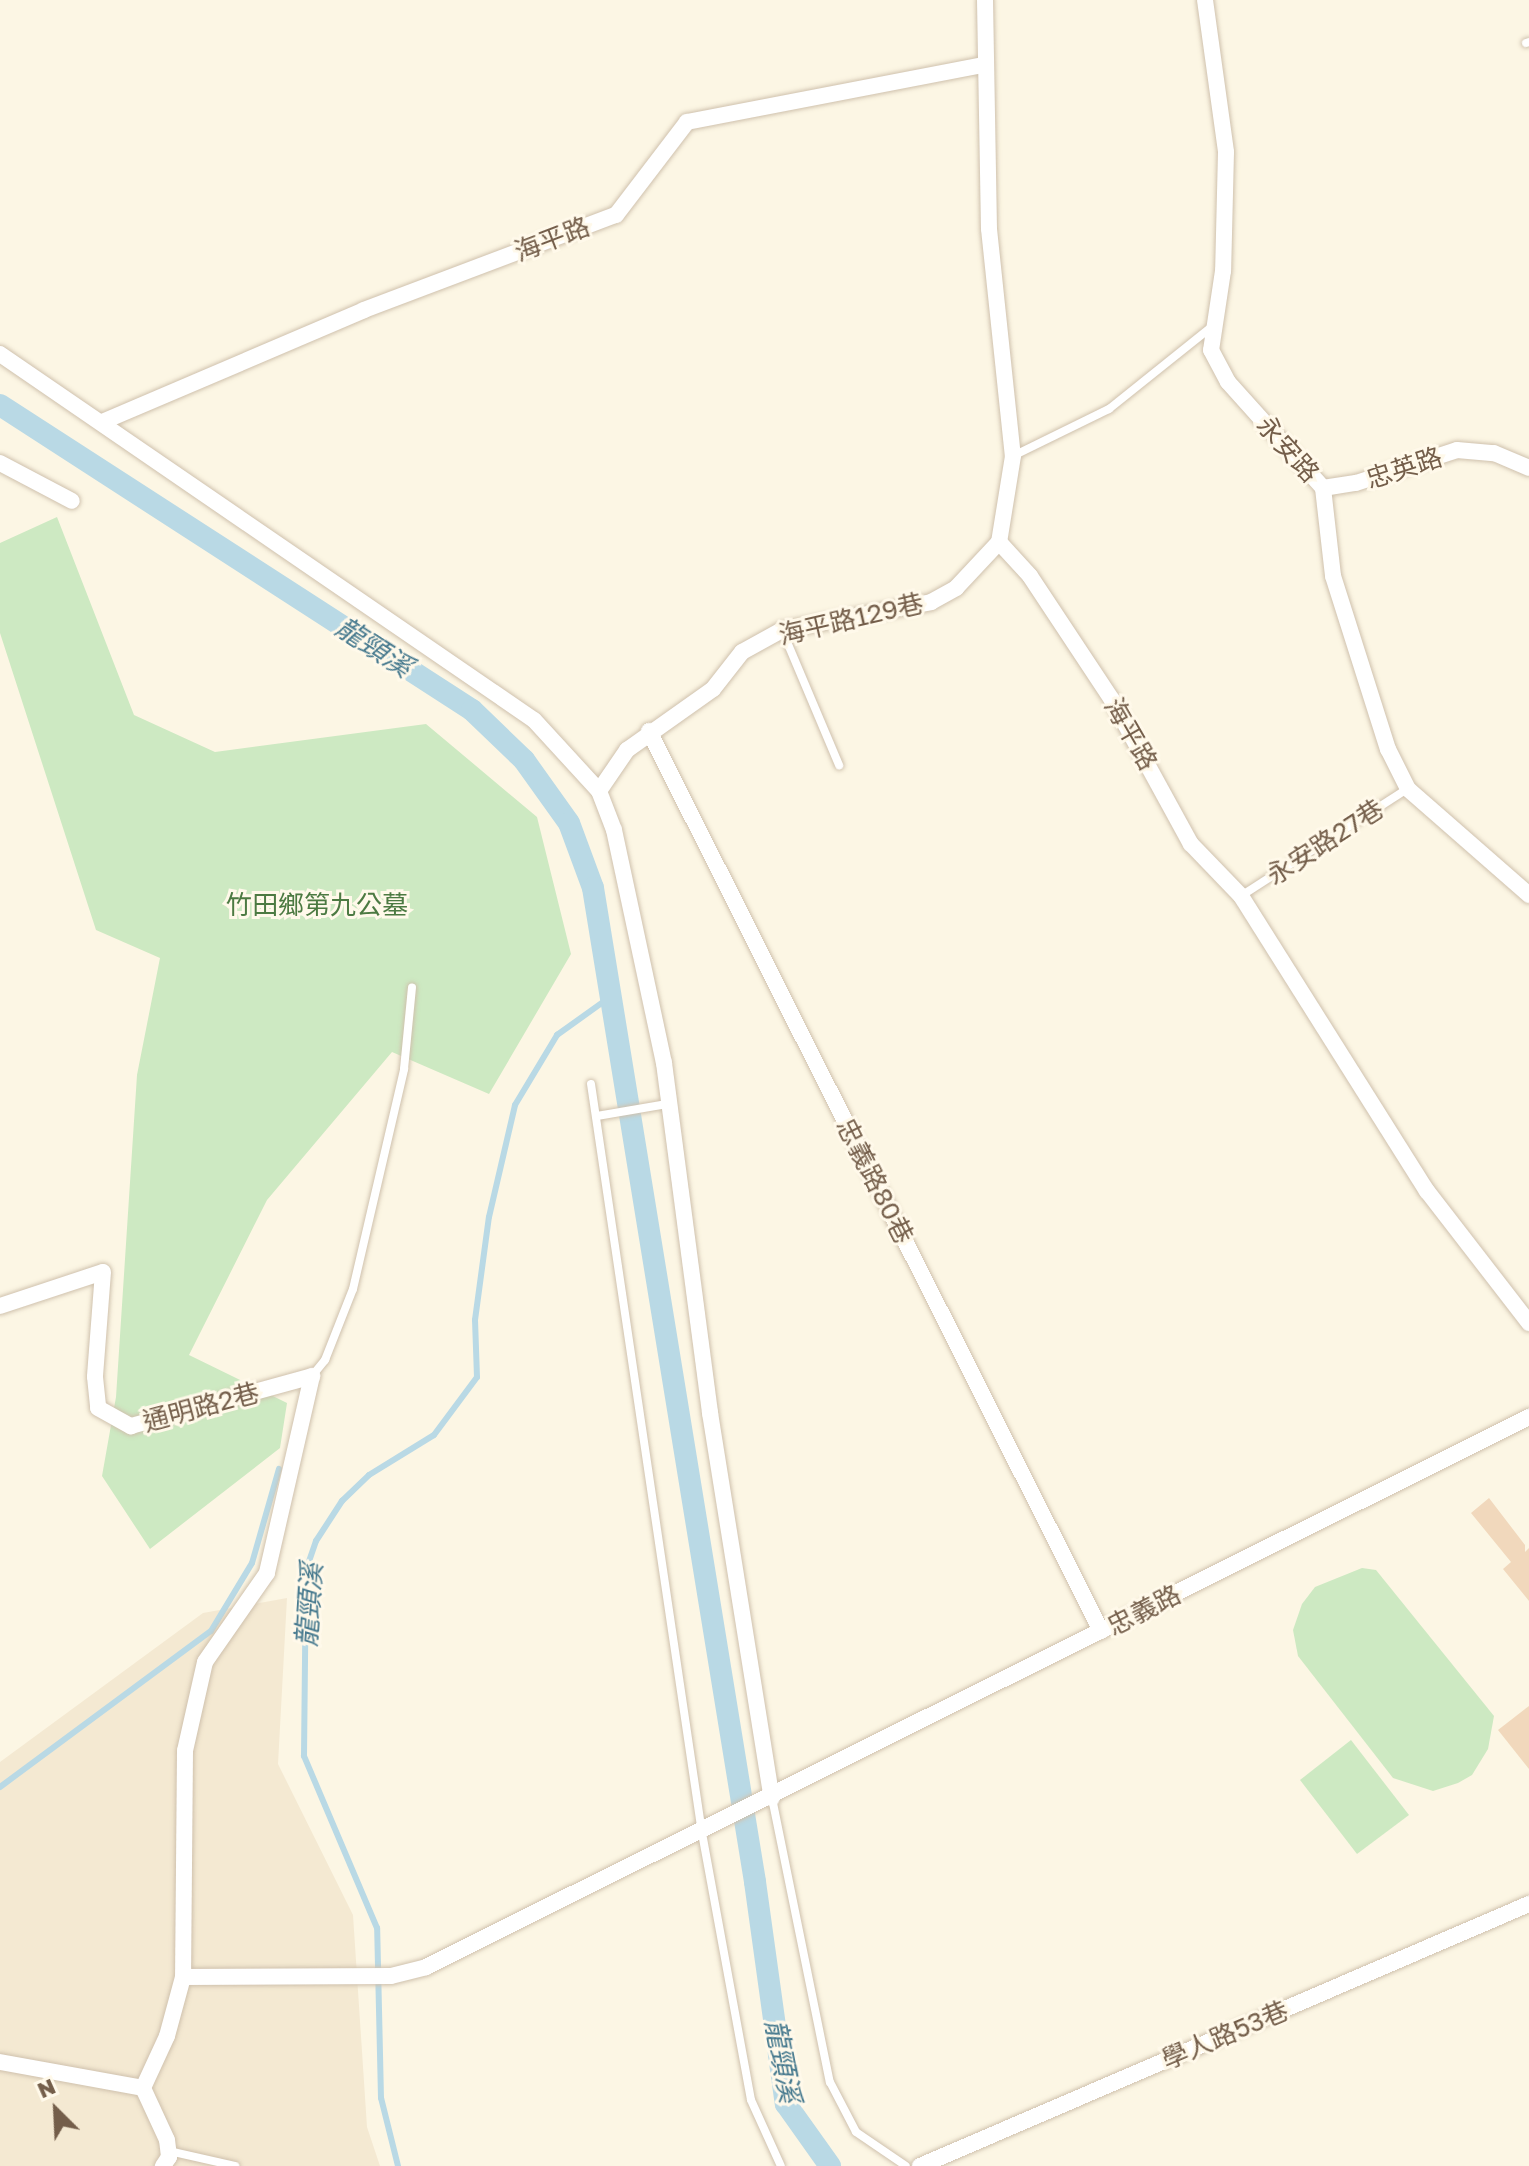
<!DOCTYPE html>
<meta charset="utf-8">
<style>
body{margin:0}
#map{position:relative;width:1529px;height:2166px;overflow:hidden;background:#fcf6e4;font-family:"Golos Text","Noto Sans TC",sans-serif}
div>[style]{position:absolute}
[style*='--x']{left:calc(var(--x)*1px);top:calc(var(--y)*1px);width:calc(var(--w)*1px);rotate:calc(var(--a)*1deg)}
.residential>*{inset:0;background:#f4e9d2}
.green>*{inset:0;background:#cde9c2}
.stream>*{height:6px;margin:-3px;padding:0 3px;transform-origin:3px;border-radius:3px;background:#b9d9e5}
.canal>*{height:22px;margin:-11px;padding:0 11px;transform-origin:11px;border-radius:11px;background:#b9d9e5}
.building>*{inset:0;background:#f1d8bc}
.roads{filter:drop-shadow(0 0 2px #cfc1ad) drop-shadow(0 0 2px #cfc1ad)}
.service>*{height:8px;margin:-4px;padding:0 4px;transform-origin:4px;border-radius:4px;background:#fff}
.minor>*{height:16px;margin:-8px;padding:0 8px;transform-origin:8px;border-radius:8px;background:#fff}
span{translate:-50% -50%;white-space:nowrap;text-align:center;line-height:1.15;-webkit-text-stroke:6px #fff9ea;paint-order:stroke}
.street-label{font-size:26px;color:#745e4a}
.park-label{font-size:26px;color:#4c7a42}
.water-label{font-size:28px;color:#46798e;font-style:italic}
.north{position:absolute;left:16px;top:2070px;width:80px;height:80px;-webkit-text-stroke:6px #fff9ea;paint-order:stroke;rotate:336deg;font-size:22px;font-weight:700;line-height:32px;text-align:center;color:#745e4a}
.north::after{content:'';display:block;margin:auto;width:28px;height:36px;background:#745e4a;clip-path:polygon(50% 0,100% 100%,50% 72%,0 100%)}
</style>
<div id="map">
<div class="residential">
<i style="clip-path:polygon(287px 1598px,278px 1764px,353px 1915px,367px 2127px,380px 2166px,0 2166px,0 1762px,203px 1613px)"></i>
</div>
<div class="green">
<i style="clip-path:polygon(57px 517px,134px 715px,215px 752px,426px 724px,537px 817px,571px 954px,489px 1094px,392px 1052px,267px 1200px,189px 1355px,287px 1403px,280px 1448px,150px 1549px,102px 1476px,116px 1397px,137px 1075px,160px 958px,96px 930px,0 633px,0 543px)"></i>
<i style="clip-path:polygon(1362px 1568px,1376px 1570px,1494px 1716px,1488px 1749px,1472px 1775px,1458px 1783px,1433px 1791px,1393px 1778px,1298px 1656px,1293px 1630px,1302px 1604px,1315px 1587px)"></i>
<i style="clip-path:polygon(1351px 1740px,1409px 1815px,1357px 1854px,1300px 1780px)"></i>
</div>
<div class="stream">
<i style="--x:0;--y:1787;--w:262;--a:-36.5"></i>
<i style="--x:211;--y:1631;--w:79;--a:-58.9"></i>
<i style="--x:252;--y:1563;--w:98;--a:-74"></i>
<i style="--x:398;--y:2166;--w:70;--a:-104"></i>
<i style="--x:381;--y:2098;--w:170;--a:-91.3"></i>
<i style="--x:377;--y:1928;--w:187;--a:-113"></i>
<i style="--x:304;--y:1756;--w:186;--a:-89.4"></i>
<i style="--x:306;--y:1570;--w:31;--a:-71"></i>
<i style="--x:316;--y:1541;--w:48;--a:-57"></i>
<i style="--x:342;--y:1501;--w:37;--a:-44"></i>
<i style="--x:369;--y:1475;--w:76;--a:-31.6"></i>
<i style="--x:434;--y:1435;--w:72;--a:-53.4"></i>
<i style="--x:477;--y:1377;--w:57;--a:-92"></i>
<i style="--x:475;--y:1320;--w:104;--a:-82.3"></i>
<i style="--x:489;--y:1217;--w:115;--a:-76.9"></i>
<i style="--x:515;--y:1105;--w:82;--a:-59"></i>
<i style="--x:557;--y:1035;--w:65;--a:-35.6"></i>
</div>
<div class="canal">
<i style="--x:0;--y:405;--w:562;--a:32.87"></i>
<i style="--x:472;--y:710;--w:72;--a:43.9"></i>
<i style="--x:524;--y:760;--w:77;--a:54.5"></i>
<i style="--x:569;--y:823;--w:69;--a:69.7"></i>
<i style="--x:593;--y:888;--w:1007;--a:80.74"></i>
<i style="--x:755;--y:1882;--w:224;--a:82.1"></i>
<i style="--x:786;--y:2104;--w:76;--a:54.6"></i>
</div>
<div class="building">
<i style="clip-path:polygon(1489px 1498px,1525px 1545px,1525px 1552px,1529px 1548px,1529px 1601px,1503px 1569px,1511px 1562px,1471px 1513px)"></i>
<i style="clip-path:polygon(1529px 1706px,1529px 1769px,1498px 1730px)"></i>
</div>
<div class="roads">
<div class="service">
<i style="--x:1526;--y:43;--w:3;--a:-18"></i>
<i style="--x:1013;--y:456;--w:107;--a:-26.1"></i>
<i style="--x:1109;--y:409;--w:129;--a:-38.7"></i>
<i style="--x:782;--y:630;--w:147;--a:67.1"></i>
<i style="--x:1241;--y:896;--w:197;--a:-32.8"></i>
<i style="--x:591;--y:1084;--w:757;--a:81.57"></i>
<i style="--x:702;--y:1833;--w:271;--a:79.6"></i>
<i style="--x:751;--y:2100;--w:72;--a:65.6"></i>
<i style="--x:597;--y:1116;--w:71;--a:-9.7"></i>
<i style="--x:312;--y:1376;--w:21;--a:-51"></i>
<i style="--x:325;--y:1360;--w:76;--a:-68.5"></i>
<i style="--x:353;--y:1289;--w:226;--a:-76.9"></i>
<i style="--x:404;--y:1069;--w:82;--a:-84.4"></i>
<i style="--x:772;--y:1798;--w:290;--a:78.5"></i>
<i style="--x:830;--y:2082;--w:56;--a:62.5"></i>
<i style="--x:856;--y:2132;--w:60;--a:34.2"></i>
<i style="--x:169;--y:2151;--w:68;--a:12.8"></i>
</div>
<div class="minor">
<i style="--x:985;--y:0;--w:229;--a:89"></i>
<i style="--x:989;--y:229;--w:228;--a:84"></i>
<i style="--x:1013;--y:456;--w:87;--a:99.2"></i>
<i style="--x:999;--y:542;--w:46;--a:47.6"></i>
<i style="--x:1030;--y:576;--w:149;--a:56.5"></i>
<i style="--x:1112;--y:700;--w:164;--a:61.3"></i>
<i style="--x:1191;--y:844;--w:72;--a:46.1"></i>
<i style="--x:1241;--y:896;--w:349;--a:57.8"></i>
<i style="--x:1427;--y:1191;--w:167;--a:52.3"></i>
<i style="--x:1205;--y:0;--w:153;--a:82.1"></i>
<i style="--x:1226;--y:152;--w:119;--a:91.4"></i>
<i style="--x:1223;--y:271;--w:80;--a:98.6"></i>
<i style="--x:1211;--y:350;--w:36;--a:62"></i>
<i style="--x:1228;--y:382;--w:142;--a:48.1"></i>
<i style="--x:1323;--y:488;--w:89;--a:83.5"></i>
<i style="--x:1333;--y:576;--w:182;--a:72.4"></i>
<i style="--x:1388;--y:749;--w:45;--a:63.4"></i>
<i style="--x:1408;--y:789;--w:161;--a:41.2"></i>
<i style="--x:0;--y:354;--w:647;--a:34.43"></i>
<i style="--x:534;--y:720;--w:96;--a:47.5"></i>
<i style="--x:599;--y:791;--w:42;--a:69"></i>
<i style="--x:614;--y:830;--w:238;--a:77.9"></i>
<i style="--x:664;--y:1063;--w:353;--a:82.5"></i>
<i style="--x:710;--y:1413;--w:390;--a:80.9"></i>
<i style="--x:102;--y:422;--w:285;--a:-23.1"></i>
<i style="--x:364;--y:310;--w:269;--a:-20.7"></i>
<i style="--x:616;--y:215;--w:117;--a:-52.6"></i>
<i style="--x:687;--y:122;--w:300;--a:-10.9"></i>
<i style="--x:0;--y:463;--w:81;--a:27.8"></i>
<i style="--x:1323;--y:488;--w:33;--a:-9"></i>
<i style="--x:1356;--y:483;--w:106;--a:-18.1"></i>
<i style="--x:1457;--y:450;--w:37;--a:5"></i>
<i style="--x:1494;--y:453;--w:38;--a:23"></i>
<i style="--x:649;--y:731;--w:1007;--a:63.33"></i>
<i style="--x:599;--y:791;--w:50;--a:-55.7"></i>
<i style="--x:627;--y:750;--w:105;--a:-35.3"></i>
<i style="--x:713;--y:689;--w:47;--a:-51.9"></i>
<i style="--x:742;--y:652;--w:46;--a:-28.8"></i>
<i style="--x:782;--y:630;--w:152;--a:-10.6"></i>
<i style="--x:931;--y:602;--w:29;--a:-29"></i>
<i style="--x:956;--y:588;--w:63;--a:-46.9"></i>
<i style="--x:0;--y:1306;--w:108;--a:-18.3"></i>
<i style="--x:103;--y:1272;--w:105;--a:94.4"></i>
<i style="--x:95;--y:1377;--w:31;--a:84"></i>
<i style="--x:98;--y:1408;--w:38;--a:29"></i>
<i style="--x:131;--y:1426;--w:188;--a:-15.4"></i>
<i style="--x:312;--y:1376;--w:202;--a:102.9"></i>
<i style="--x:267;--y:1573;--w:108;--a:124.9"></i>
<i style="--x:205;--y:1662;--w:91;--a:102.7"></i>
<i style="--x:185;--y:1751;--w:226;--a:90.5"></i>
<i style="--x:0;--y:2062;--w:145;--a:10.3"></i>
<i style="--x:143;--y:2088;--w:57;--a:-65.2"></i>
<i style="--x:167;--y:2036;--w:61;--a:-74.8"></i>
<i style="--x:183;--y:1977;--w:208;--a:-0.3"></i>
<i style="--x:391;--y:1976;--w:36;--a:-14"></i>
<i style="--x:426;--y:1967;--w:1233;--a:-26.5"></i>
<i style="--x:143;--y:2088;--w:57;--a:65.2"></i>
<i style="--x:167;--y:2140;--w:17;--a:83"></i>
<i style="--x:169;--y:2157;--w:11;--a:124"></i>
<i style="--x:920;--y:2166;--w:663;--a:-23.28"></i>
</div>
</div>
<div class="street-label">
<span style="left:552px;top:239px;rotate:-21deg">海平路</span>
<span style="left:1288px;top:449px;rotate:48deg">永安路</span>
<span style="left:1404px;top:468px;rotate:-18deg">忠英路</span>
<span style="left:851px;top:619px;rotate:-13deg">海平路129巷</span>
<span style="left:1131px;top:734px;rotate:60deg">海平路</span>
<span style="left:1325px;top:842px;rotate:-33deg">永安路27巷</span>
<span style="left:875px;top:1181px;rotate:63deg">忠義路80巷</span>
<span style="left:201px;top:1407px;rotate:-15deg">通明路2巷</span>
<span style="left:1144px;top:1610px;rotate:-27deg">忠義路</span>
<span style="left:1225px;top:2035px;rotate:-23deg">學人路53巷</span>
</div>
<div class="park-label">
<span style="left:317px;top:905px">竹田鄉第九公墓</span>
</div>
<div class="water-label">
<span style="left:374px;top:647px;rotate:33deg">龍頸溪</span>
<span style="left:309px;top:1605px;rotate:-86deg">龍頸溪</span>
<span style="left:783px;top:2061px;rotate:79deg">龍頸溪</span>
</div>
<div class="north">N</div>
</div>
